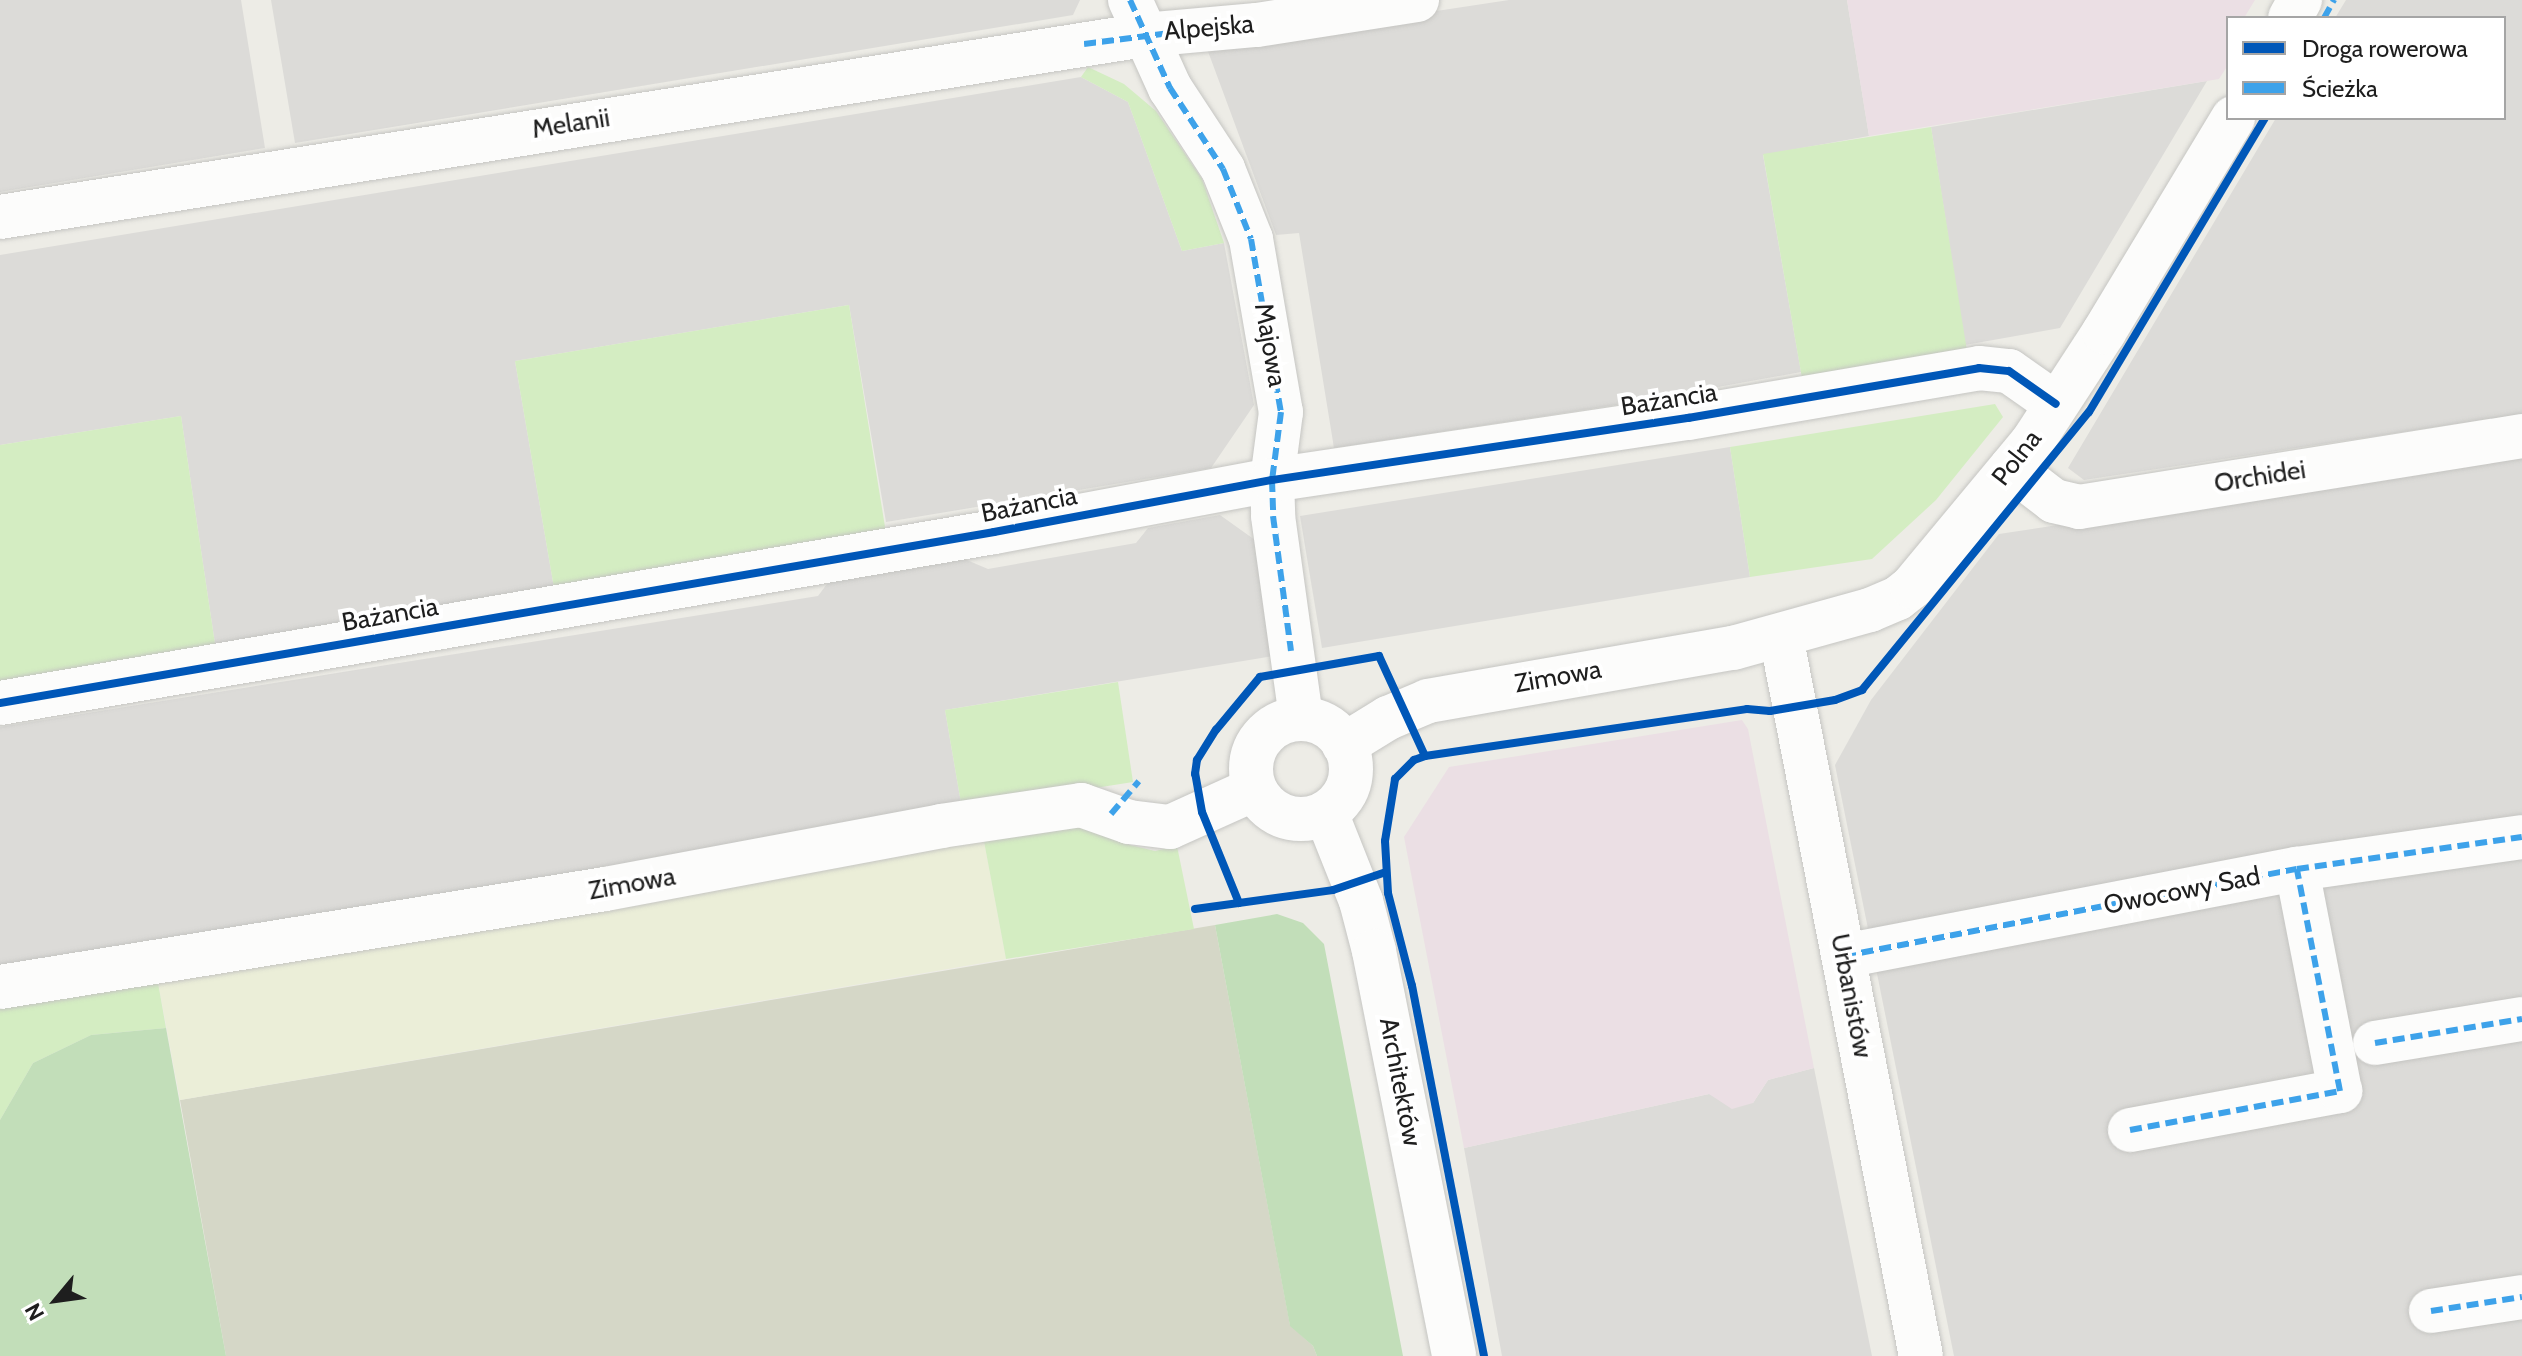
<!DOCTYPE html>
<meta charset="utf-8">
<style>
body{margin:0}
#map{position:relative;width:2522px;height:1356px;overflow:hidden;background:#edece6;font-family:Cabin,sans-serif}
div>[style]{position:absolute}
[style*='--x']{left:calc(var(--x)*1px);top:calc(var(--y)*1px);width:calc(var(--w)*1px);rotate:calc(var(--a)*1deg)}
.residential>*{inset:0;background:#dcdbd8}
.industrial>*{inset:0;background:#ebdfe4}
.construction>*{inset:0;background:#d5d7c7}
.farmland>*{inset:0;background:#ebeed8}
.grass>*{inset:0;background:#d4edc2}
.forest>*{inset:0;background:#c2deb9}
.roads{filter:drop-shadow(0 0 2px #c5c5c2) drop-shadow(0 0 2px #c5c5c2)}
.minor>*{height:44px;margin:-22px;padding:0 22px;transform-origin:22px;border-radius:22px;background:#fcfcfb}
.minor>.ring{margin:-22px;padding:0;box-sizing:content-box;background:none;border:44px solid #fcfcfb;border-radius:50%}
.quiet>*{height:6px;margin-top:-3px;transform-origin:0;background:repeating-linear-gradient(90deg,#3da2ea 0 12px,transparent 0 18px)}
.cycleway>*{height:8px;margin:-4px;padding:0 4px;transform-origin:4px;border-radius:4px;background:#0057b8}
span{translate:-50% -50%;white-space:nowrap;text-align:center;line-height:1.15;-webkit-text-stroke:8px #fff;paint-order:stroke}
.street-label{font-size:26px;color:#1e1e1e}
.legend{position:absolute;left:2226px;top:16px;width:280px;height:104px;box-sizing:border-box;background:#fff;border:2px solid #a5a5a5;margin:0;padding:10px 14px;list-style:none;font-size:24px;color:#1e1e1e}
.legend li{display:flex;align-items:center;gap:16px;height:40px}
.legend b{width:40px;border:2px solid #a5a5a5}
.north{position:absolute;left:16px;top:1260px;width:80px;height:80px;-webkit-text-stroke:6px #fff;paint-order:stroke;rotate:241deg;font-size:22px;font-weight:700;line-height:32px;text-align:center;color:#1e1e1e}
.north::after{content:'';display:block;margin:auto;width:28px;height:36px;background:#1e1e1e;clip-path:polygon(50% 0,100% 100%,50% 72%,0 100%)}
</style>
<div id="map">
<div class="residential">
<i style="clip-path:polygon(0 0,241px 0,265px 148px,0 192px)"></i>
<i style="clip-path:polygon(271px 0,1080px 0,1073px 15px,295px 143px)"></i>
<i style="clip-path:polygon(1509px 0,1847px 0,1869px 136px,1763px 155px,1801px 372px,1635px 402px,1334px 448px,1299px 233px,1276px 235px,1206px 46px)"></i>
<i style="clip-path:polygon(2346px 0,2522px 0,2522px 414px,2084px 480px,2068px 468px,2276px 118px,2504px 118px,2504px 18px,2335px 18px)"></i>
<i style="clip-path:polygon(1081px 77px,1128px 102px,1182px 251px,1224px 243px,1254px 405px,1211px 468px,886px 522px,849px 305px,515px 361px,554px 588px,215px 644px,181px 416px,0 445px,0 255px)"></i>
<i style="clip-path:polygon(2207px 81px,2060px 328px,1965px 345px,1931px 127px)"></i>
<i style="clip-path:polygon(1730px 447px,1750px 577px,1322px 648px,1300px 516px)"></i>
<i style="clip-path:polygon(2522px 454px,2522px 1356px,1954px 1356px,1835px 765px,1871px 700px,1999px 534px)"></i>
<i style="clip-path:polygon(1220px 515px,1255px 540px,1273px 656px,945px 710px,962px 809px,0 973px,0 727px,818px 596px,830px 580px,962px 558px,988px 569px,1136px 543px,1148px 528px)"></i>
<i style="clip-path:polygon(1814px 1068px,1872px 1356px,1502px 1356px,1464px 1148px,1709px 1094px,1753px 1103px,1768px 1080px)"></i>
</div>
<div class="industrial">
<i style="clip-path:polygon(1847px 0,2255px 0,2244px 18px,2228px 18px,2228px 65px,2219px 79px,1869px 136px)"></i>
<i style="clip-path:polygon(1742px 720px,1748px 729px,1814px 1068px,1768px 1080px,1753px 1103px,1732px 1109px,1709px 1094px,1464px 1148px,1404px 837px,1449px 767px)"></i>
</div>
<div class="construction">
<i style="clip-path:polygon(1215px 925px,1290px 1325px,1313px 1346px,1317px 1356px,226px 1356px,180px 1100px)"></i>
</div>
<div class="farmland">
<i style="clip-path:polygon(983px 836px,1006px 959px,180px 1100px,157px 977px)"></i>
</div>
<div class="grass">
<i style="clip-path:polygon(1088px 67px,1124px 84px,1156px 111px,1202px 179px,1224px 243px,1182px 251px,1128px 102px,1081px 77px)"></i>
<i style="clip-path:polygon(1931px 127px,1968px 357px,1803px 384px,1763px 154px)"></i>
<i style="clip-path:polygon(849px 305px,886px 533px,554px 588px,515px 361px)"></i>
<i style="clip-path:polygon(1995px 404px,2003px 417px,1936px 500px,1872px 559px,1750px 577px,1730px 447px)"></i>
<i style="clip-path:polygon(181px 416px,215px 644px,0 683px,0 445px)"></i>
<i style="clip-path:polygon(1118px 682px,1133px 782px,962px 809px,945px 710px)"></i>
<i style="clip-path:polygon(1093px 821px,1126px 844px,1155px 851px,1177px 846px,1194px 929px,1006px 959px,983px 836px)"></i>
<i style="clip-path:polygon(157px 977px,166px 1028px,91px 1035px,33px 1063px,0 1120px,0 1002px)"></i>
</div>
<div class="forest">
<i style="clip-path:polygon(1277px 914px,1303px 923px,1324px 944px,1403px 1356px,1317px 1356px,1313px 1346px,1290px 1326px,1215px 925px)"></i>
<i style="clip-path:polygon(166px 1028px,226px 1356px,0 1356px,0 1120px,33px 1063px,91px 1035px)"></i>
</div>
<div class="roads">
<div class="minor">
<i style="--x:1130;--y:0;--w:97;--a:65.6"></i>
<i style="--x:1170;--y:88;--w:97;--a:56.8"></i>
<i style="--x:1223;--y:169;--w:75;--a:68.2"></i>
<i style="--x:1251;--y:239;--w:176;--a:80.2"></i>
<i style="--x:1281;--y:412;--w:69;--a:97.5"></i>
<i style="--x:1272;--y:480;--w:36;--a:88"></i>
<i style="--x:1273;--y:516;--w:205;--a:82.1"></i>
<i style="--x:2290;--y:18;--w:21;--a:-61"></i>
<i style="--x:0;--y:217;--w:1158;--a:-9.04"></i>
<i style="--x:1144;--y:35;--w:113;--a:-5.1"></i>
<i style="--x:1257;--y:25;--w:162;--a:-8.9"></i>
<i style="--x:2011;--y:468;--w:54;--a:37.5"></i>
<i style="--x:2054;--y:501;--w:26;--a:13"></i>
<i style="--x:2079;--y:507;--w:449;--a:-9.1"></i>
<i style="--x:1781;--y:636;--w:733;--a:79"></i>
<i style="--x:0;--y:703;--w:1009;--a:-9.76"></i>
<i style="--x:994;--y:532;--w:283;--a:-10.6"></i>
<i style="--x:1272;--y:480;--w:421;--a:-8.5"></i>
<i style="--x:1688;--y:418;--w:295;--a:-9.7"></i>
<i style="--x:1979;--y:368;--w:30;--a:6"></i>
<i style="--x:2009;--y:371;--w:57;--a:35.1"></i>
<i class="ring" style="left:1251px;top:719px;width:56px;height:56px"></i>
<i style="--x:1344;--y:745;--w:52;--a:-31.5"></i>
<i style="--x:1388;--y:718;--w:43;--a:-23"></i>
<i style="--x:1428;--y:701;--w:310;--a:-9.9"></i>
<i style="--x:1733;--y:648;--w:142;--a:-15.5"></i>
<i style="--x:1870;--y:610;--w:30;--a:-23"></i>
<i style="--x:1898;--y:598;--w:18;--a:-38"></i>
<i style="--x:1912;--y:587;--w:190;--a:-50.3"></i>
<i style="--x:2033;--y:441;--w:130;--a:-56.9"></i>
<i style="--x:2104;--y:332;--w:250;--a:-58.9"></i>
<i style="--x:1326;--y:813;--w:95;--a:68.3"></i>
<i style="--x:1361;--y:901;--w:52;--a:75.4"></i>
<i style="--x:1374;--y:951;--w:413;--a:78.8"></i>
<i style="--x:1844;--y:956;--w:461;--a:-10.9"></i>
<i style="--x:2297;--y:869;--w:227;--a:-8.1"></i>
<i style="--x:0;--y:987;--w:613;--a:-9.2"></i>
<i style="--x:605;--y:889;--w:342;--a:-10.6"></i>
<i style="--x:941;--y:826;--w:142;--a:-8.5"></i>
<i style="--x:1081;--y:805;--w:51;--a:19.5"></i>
<i style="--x:1129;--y:822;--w:41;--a:7"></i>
<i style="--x:1170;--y:827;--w:92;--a:-24.3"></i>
<i style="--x:2375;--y:1043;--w:149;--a:-9.3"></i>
<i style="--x:2130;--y:1130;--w:214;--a:-10.5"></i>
<i style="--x:2340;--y:1091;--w:226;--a:-101"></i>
<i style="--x:2431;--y:1311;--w:92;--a:-8.7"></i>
</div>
</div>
<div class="quiet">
<i style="--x:1130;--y:0;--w:97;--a:65.6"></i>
<i style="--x:1170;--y:88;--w:97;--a:56.8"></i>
<i style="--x:1223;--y:169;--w:75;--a:68.2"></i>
<i style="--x:1251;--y:239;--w:176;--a:80.2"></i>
<i style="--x:1281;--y:412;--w:69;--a:97.5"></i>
<i style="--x:1272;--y:480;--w:36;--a:88"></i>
<i style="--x:1273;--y:516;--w:136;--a:82.4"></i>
<i style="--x:2324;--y:18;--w:21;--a:-61"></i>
<i style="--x:1084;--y:44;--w:118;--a:-7.3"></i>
<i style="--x:1111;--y:814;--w:43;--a:-49.7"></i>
<i style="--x:1844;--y:956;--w:461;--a:-10.9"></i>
<i style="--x:2297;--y:869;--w:227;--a:-8.1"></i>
<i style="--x:2375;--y:1043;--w:149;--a:-9.3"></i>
<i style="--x:2130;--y:1130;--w:214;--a:-10.5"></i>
<i style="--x:2340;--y:1091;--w:226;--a:-101"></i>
<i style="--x:2431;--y:1311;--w:92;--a:-8.7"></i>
</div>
<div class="cycleway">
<i style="--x:0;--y:703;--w:1009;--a:-9.76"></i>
<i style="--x:994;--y:532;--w:283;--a:-10.6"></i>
<i style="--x:1272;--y:480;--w:421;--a:-8.5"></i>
<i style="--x:1688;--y:418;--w:295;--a:-9.7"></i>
<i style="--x:1979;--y:368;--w:30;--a:6"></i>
<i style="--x:2009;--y:371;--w:57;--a:35.1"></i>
<i style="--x:1239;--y:903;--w:98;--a:-112.1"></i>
<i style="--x:1202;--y:812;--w:39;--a:-100"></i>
<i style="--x:1195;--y:774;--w:14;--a:-82"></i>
<i style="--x:1197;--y:760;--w:36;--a:-58"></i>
<i style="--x:1216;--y:730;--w:69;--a:-50.3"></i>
<i style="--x:1260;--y:677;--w:121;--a:-10"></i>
<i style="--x:1379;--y:656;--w:110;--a:65.3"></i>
<i style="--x:1195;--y:909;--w:139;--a:-7.8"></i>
<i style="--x:1333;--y:890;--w:56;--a:-18.8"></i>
<i style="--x:1484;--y:1356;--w:377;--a:-101"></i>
<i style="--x:1412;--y:986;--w:96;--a:-104.5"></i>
<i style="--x:1388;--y:893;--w:52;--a:-93.3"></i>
<i style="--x:1385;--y:841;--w:63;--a:-80.8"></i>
<i style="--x:1395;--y:779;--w:27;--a:-45"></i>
<i style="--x:1414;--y:760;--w:12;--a:-20"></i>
<i style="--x:1425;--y:756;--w:325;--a:-8.3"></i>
<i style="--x:1747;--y:709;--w:23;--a:5"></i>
<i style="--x:1770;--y:711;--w:66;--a:-9.6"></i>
<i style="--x:1835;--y:700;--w:29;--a:-20"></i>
<i style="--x:1862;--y:690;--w:359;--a:-50.8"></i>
<i style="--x:2089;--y:412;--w:343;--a:-59.1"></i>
</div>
<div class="street-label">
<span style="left:1209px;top:28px;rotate:-5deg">Alpejska</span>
<span style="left:571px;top:124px;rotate:-9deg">Melanii</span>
<span style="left:1270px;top:345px;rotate:80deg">Majowa</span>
<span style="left:1669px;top:400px;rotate:-9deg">Bażancia</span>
<span style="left:2017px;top:458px;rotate:-52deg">Polna</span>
<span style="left:2260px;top:477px;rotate:-9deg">Orchidei</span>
<span style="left:1029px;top:505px;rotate:-11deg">Bażancia</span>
<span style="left:390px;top:615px;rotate:-10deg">Bażancia</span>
<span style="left:1558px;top:677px;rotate:-10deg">Zimowa</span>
<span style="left:632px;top:884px;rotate:-10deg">Zimowa</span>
<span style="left:2182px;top:891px;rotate:-11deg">Owocowy Sad</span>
<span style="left:1851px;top:996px;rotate:79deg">Urbanistów</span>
<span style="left:1400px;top:1082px;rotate:79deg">Architektów</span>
</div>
<ul class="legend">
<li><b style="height:10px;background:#0057b8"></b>Droga rowerowa</li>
<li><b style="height:10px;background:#3da2ea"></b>Ścieżka</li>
</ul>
<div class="north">N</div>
</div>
